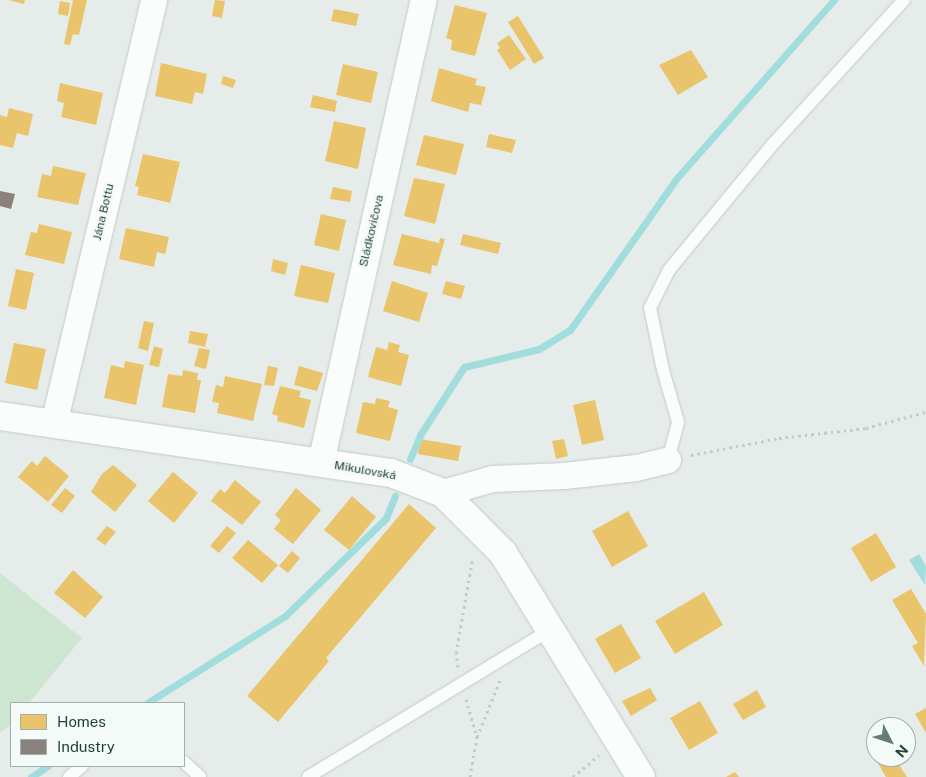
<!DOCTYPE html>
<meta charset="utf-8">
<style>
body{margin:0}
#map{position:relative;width:926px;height:777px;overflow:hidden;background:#e6ece9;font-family:"Public Sans",sans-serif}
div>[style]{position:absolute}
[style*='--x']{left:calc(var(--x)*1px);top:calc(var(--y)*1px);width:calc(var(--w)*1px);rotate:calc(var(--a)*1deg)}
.green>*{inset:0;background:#cde6d2}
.water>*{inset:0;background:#a2ddde}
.homes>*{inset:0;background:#e9c46a}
.industry>*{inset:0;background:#8a817c}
.stream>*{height:7px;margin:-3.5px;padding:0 3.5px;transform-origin:3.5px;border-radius:3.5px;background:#a2ddde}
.path>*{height:3px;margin-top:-1.5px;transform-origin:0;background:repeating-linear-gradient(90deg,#c1ccc7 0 2.5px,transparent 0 6.5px)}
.roads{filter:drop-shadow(0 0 1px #c3c9c6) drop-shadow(0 0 1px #c3c9c6)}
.service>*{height:12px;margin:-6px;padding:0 6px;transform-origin:6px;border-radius:6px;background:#fbfcfc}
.minor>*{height:26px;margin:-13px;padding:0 13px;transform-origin:13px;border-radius:13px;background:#fbfcfc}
.tertiary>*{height:28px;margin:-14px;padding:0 14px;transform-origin:14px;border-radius:14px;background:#fbfcfc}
span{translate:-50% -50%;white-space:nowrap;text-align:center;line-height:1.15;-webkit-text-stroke:5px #f4faf7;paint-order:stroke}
.street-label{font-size:12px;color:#204335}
.legend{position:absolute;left:10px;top:702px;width:175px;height:65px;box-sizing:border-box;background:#f4faf7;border:1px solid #9fb1a9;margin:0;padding:6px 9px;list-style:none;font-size:15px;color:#204335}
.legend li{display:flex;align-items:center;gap:10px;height:25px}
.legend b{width:25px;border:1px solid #9fb1a9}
.north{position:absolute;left:866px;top:717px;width:50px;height:50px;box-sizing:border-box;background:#f4faf7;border:1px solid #9fb1a9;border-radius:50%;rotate:131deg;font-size:14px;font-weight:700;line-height:20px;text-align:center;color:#204335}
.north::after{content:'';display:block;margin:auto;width:18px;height:22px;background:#657e74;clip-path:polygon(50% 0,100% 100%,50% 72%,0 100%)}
</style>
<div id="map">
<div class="green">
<i style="clip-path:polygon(0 573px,82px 638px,29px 703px,11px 703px,11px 725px,0 733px)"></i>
</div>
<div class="water">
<i style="clip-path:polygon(919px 554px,926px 566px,925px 585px,909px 560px)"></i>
</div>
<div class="homes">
<i style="clip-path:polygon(9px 0,25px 0,24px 4px)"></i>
<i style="clip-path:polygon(73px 0,87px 0,79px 35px,73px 34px,70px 45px,64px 44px)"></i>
<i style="clip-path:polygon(215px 0,225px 1px,222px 18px,212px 16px)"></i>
<i style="clip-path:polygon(60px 1px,70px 3px,68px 16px,58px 14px)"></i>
<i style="clip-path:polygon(455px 5px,487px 13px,475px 56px,451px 50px,452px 40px,446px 38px)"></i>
<i style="clip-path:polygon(334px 9px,359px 14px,356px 26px,331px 21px)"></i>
<i style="clip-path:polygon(518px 16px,544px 58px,534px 64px,508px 22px)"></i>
<i style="clip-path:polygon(509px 35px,526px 59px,510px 70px,497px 50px,500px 48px,497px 43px)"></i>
<i style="clip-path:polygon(691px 50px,708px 77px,678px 95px,659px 65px)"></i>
<i style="clip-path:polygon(161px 63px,207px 74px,203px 94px,195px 92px,192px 104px,155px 96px)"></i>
<i style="clip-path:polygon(343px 64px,378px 72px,371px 103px,336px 95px)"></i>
<i style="clip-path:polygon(439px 68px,477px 79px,475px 85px,486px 87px,481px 105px,470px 103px,468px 112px,431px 101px)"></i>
<i style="clip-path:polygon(223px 76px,236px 80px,233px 88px,221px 84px)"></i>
<i style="clip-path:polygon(60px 83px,103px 93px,96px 125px,61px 117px,64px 103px,57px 101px)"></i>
<i style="clip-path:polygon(313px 95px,337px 101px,335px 112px,310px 107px)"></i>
<i style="clip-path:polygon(9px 108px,33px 114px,28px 136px,17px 133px,13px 148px,0 145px,0 115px,7px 117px)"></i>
<i style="clip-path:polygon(334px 121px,366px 128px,358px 169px,325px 161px)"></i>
<i style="clip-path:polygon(489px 134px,516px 140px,512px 153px,486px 147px)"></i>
<i style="clip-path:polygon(424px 135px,464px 144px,456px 175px,416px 165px)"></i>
<i style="clip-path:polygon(143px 154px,180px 162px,170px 203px,137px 195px,139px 187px,135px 186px)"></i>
<i style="clip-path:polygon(53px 166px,86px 173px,78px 205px,37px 197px,42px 174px,51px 176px)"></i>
<i style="clip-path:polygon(414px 178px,445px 184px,435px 224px,404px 216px)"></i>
<i style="clip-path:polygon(333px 187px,352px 191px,350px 202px,330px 199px)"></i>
<i style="clip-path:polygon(321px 214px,346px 220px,339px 251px,314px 245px)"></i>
<i style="clip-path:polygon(39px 224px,72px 232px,64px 264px,25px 255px,31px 232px,37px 233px)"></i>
<i style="clip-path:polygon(126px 228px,169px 237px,165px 254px,157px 252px,154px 267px,119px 259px)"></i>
<i style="clip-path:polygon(402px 234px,439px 243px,440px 238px,445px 239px,437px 266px,432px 265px,431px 274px,393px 265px)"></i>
<i style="clip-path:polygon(463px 234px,501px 243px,498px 254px,460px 245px)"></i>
<i style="clip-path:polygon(273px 259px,288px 263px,285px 275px,271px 271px)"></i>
<i style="clip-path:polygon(301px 265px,335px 273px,328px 303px,294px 296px)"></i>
<i style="clip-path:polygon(16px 269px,34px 273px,26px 310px,8px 306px)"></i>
<i style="clip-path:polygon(392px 281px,428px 293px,419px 322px,383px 311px)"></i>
<i style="clip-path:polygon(446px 281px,465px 286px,461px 299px,442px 294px)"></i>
<i style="clip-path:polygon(144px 321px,154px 323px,148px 351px,138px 348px)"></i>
<i style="clip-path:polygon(190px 331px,208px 334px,205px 347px,188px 343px)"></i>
<i style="clip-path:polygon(389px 342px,400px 345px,398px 352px,409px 355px,401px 386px,368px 377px,376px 347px,387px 350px)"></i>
<i style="clip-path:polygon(14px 343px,46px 349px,37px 390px,5px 383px)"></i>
<i style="clip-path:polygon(154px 346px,163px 349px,159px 367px,149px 365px)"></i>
<i style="clip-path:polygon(199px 348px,210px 350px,206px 369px,194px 366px)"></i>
<i style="clip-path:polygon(125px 361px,144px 365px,136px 405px,104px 398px,111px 365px,124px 368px)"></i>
<i style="clip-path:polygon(268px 366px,278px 368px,274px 386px,264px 385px)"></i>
<i style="clip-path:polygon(299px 366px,323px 373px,317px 391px,294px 385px)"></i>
<i style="clip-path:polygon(183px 370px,198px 373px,197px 380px,201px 380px,195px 413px,162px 407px,168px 374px,182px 376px)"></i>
<i style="clip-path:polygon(225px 376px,262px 384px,253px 421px,217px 413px,219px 403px,212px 402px,216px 385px,223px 387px)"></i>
<i style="clip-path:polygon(280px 386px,301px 391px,299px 397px,311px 400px,304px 428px,277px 421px,278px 416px,272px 414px)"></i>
<i style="clip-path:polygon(376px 398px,390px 401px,388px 407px,398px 410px,390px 441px,356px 433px,363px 402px,375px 404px)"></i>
<i style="clip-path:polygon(595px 400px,604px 440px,582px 445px,573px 405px)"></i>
<i style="clip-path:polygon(420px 439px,461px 446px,458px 461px,418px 454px)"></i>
<i style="clip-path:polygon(564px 439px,568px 456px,556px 459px,552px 441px)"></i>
<i style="clip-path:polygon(45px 456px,69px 476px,48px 502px,18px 477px,32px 461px,37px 466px)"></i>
<i style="clip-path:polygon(113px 465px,137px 485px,115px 512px,91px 492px,102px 474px)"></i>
<i style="clip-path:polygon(173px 472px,198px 493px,174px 523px,148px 501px)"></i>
<i style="clip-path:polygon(235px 480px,261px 502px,242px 525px,211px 501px,220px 489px,225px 493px)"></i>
<i style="clip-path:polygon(65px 488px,75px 496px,62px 513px,51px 505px)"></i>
<i style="clip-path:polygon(296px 488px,321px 510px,293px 544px,274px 529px,281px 520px,275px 515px)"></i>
<i style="clip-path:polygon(352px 496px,376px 517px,349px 550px,324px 530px)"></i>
<i style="clip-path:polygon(409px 504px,436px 528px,326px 658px,329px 661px,278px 722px,247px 696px)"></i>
<i style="clip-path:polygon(628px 511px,648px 546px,612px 567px,592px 531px)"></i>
<i style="clip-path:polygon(107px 526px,116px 532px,105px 545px,96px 539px)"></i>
<i style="clip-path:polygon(227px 526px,236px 533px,219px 553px,210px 546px)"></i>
<i style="clip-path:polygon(876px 533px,896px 567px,871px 582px,851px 548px)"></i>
<i style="clip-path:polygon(248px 540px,278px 565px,262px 583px,232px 558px)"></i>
<i style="clip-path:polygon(292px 551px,300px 558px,288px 573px,279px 566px)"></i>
<i style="clip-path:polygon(73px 570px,103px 597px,85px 618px,54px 593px)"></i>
<i style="clip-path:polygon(911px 589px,926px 614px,924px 666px,912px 646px,918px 643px,892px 600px)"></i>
<i style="clip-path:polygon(704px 592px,723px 625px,675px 654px,655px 621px)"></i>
<i style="clip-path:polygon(621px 624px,641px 658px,615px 673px,595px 639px)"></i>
<i style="clip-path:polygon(650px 688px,657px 700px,631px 716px,622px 701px)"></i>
<i style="clip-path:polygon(757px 690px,766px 707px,743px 720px,733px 704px)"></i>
<i style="clip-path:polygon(700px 701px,718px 733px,689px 750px,670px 718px)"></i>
<i style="clip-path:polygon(926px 708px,926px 733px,915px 714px)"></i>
<i style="clip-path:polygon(874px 757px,894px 757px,907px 777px,886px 777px)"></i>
<i style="clip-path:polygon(735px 772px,739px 777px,726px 777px)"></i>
</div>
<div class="industry">
<i style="clip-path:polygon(0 191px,15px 194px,11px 209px,0 206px)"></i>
</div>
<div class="stream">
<i style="--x:410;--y:459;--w:26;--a:-67"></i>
<i style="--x:420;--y:435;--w:81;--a:-57.1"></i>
<i style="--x:464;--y:367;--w:77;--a:-13.5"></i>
<i style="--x:539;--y:349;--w:36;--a:-32"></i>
<i style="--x:570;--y:330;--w:184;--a:-54.9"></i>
<i style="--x:676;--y:179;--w:239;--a:-48.6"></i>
<i style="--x:147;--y:703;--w:163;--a:-32.2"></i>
<i style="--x:285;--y:616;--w:141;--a:-44.1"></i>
<i style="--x:386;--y:518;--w:24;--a:-68"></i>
<i style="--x:31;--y:777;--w:20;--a:-33"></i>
</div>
<div class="path">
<i style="--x:691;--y:455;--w:90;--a:-10.9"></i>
<i style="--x:779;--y:438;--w:88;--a:-6.6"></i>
<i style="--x:866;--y:428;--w:62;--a:-14.9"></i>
<i style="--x:458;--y:667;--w:14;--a:-98"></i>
<i style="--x:456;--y:653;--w:97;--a:-80"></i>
<i style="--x:466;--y:699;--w:40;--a:74"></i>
<i style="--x:470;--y:777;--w:41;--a:-80.1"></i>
<i style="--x:477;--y:737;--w:61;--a:-68"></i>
<i style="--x:573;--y:777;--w:34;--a:-40"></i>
</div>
<div class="roads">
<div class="service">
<i style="--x:668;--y:460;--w:39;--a:-75"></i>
<i style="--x:678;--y:422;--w:54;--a:-106.1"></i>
<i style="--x:663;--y:370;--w:63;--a:-101.8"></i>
<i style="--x:650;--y:308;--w:42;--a:-63.4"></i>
<i style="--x:669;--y:270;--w:162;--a:-50.5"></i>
<i style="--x:772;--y:145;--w:196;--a:-47.7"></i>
<i style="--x:184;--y:762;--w:22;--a:43"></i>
<i style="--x:69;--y:777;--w:17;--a:-40"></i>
<i style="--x:308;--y:777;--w:285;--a:-31.3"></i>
</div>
<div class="minor">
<i style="--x:54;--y:424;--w:436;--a:-76.7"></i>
<i style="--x:321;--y:463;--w:474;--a:-77.5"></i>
<i style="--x:443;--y:493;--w:52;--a:-15.6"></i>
<i style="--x:493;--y:479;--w:71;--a:-2.4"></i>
<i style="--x:564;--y:476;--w:73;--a:-6.3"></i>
<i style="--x:637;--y:468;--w:32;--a:-14"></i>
</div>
<div class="tertiary">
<i style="--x:0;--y:416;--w:395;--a:8.3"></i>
<i style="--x:391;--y:473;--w:56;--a:21"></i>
<i style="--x:443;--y:493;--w:85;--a:45"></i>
<i style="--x:503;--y:553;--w:263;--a:58.4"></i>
</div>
</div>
<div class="street-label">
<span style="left:104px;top:212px;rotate:-77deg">Jána Bottu</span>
<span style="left:372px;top:231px;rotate:-77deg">Sládkovičova</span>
<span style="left:365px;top:471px;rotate:10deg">Mikulovská</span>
</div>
<ul class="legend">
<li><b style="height:14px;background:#e9c46a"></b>Homes</li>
<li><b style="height:14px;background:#8a817c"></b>Industry</li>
</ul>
<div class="north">N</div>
</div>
